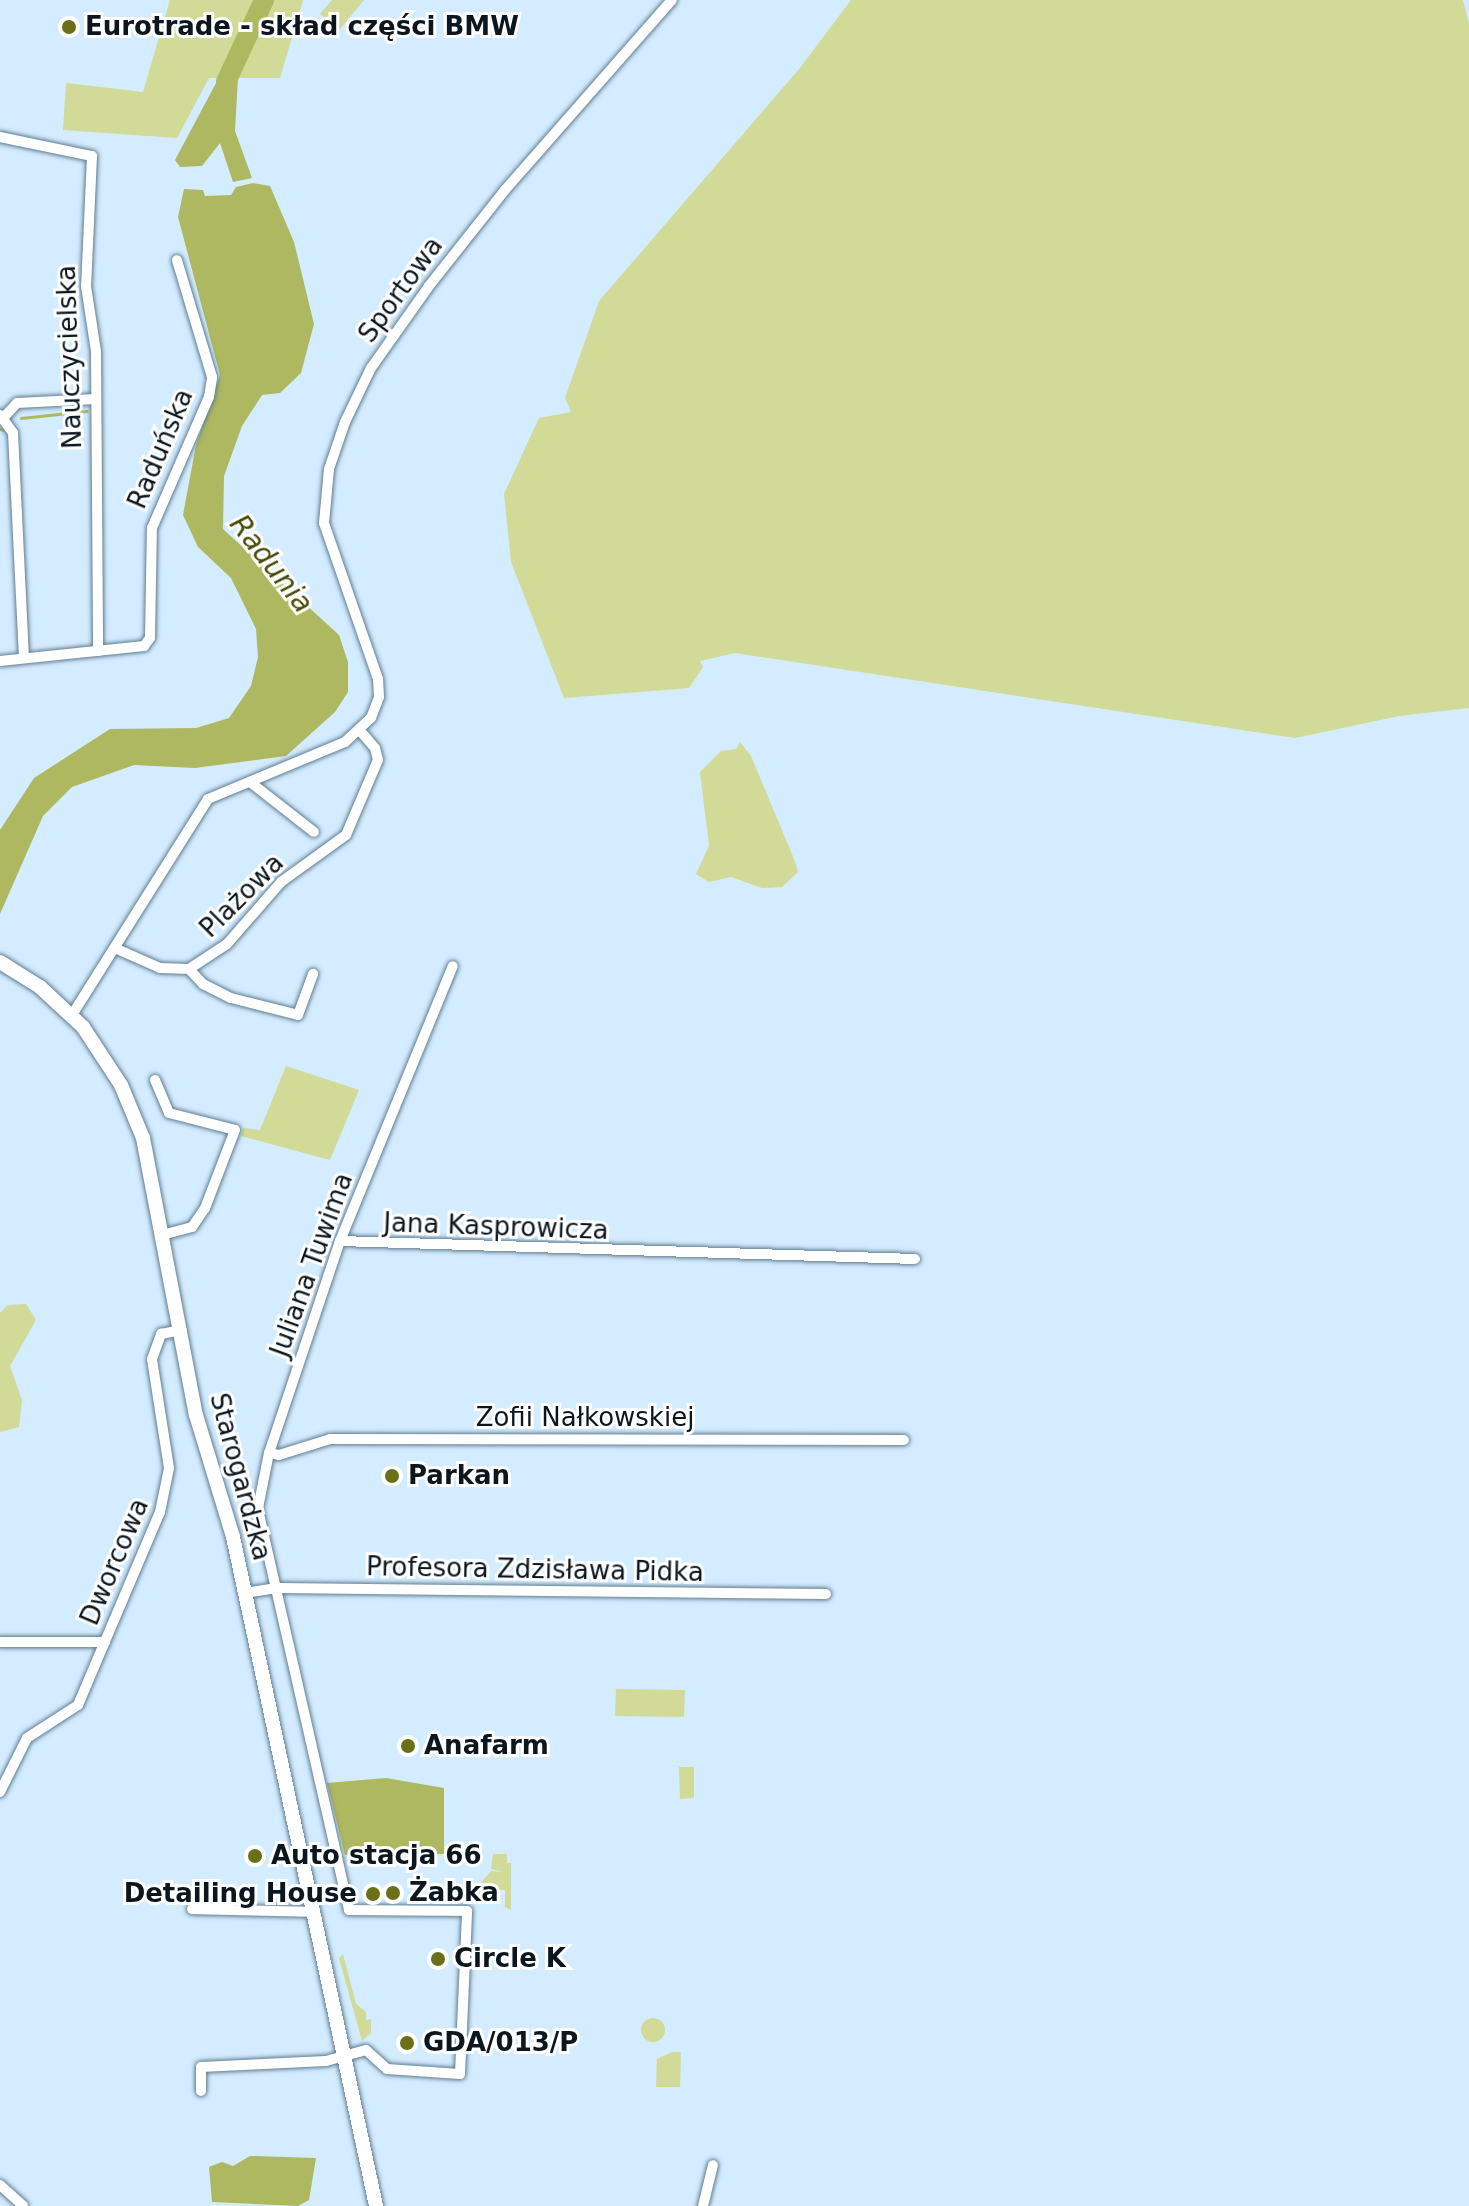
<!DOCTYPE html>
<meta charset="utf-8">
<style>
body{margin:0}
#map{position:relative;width:1469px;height:2206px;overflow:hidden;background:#d3ecff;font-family:"DejaVu Sans",sans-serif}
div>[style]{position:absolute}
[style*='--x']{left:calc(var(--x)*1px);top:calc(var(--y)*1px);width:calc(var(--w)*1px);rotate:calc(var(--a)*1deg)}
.green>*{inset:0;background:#d1da96}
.round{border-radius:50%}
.water>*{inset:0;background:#aeb860}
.stream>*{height:3px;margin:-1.5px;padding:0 1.5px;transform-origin:1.5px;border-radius:1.5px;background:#aeb860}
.river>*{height:20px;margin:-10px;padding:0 10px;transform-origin:10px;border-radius:10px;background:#aeb860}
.roads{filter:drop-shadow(0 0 2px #617d92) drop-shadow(0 0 2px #617d92)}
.street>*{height:10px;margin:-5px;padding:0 5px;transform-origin:5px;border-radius:5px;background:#fff}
.secondary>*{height:14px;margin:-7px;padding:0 7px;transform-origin:7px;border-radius:7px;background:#fff}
.dots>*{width:22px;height:22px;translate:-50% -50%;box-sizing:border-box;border:4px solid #fff;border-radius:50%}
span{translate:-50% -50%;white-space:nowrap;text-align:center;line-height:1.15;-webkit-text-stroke:6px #fff;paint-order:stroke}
.poi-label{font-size:26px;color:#0b161e;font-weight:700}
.left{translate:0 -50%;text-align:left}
.right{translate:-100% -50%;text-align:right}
.street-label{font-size:26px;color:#0b161e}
.water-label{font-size:28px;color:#454a05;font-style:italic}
</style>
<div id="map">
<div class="green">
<i style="clip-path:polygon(170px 0,303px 0,280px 78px,209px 78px,177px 138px,63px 130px,66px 83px,143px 92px)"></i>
<i style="clip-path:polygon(332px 0,364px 0,339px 30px,320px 14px)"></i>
<i style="clip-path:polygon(851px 0,1463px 0,1469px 23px,1469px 708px,1399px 716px,1295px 738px,735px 653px,700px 661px,703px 667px,689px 688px,564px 698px,511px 562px,504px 494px,539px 418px,571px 412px,565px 398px,599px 301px,800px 68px)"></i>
<i style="clip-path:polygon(740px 742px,751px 756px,794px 859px,798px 872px,782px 887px,762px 888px,731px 877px,709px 882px,696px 874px,709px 846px,700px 772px,721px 751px,736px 749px)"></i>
<i style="clip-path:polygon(286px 1066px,359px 1090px,330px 1160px,241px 1136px,243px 1128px,260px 1130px)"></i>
<i style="clip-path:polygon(26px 1304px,36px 1320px,10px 1366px,22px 1400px,19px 1427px,0 1432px,0 1313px,8px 1305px)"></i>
<i style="clip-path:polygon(616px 1689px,685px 1690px,684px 1717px,615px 1716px)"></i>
<i style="clip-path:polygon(679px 1767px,694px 1767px,694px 1798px,680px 1799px)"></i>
<i style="clip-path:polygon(493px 1854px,507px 1854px,507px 1863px,511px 1863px,511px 1910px,505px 1907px,505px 1890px,493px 1890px,491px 1902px,480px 1903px,478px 1895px,470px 1895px,491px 1871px,505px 1872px,491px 1869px)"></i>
<i style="clip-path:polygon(343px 1954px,356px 2004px,366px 2012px,366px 2020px,371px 2019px,371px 2033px,362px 2041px,339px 1958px)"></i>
<i class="round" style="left:641px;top:2018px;width:24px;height:24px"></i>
<i style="clip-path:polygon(672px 2052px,681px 2052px,680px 2087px,656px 2087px,657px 2059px)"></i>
</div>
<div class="water">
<i style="clip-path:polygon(231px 55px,239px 59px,235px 131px,252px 178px,233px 182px,220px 143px,202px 166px,180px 167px,175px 160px)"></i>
<i style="clip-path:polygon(253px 183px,270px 186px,294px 242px,314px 324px,301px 373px,280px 393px,262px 395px,242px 426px,224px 476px,223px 529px,339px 635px,348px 662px,348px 692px,335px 712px,286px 756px,195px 768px,134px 765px,72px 787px,43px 816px,0 914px,0 830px,34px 778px,110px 729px,196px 728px,229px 718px,251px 686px,258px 657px,256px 629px,231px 578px,198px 547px,183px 515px,196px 445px,220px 375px,178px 217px,184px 189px,203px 190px,205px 196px,231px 195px,236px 187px)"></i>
<i style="clip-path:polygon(386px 1778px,444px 1788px,444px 1854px,345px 1855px,327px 1783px)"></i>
<i style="clip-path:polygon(250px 2156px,316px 2158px,309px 2200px,298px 2206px,212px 2202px,209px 2167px,222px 2162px,233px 2166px)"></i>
</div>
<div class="stream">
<i style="--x:21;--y:418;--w:66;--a:-6.1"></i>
<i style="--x:0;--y:429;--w:3;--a:18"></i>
</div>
<div class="river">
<i style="--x:226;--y:82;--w:90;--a:-65.1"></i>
</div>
<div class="roads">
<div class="street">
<i style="--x:0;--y:137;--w:94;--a:11.7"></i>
<i style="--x:92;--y:156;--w:130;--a:92.6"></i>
<i style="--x:86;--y:286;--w:66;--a:81.3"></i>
<i style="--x:96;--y:351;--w:300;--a:89.6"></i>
<i style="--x:0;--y:415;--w:22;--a:54"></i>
<i style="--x:13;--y:433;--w:225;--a:87.2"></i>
<i style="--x:4;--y:417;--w:19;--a:-47"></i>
<i style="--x:17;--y:403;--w:79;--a:-2.9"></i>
<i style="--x:0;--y:661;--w:145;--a:-5.9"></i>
<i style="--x:144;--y:646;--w:10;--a:-53"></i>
<i style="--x:150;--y:638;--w:110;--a:-89"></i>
<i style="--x:152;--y:528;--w:143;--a:-66.5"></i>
<i style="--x:209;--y:397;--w:20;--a:-81"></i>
<i style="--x:212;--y:377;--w:122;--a:-106.7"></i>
<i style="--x:250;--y:782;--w:81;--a:38"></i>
<i style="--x:117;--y:949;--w:47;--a:23.8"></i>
<i style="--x:160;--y:968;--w:29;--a:2"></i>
<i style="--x:189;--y:969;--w:21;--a:47"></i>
<i style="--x:203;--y:984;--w:31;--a:27"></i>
<i style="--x:231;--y:998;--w:69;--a:14.2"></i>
<i style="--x:298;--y:1015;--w:44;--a:-69.9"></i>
<i style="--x:189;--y:969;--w:45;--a:-33.3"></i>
<i style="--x:227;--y:944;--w:82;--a:-48.9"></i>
<i style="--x:281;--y:882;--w:80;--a:-35.9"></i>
<i style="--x:346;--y:835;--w:82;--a:-66.9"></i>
<i style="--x:378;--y:760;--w:12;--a:-104"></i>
<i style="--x:375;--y:748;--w:23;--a:-131"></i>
<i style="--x:72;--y:1015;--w:255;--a:-57.8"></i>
<i style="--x:208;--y:799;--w:148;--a:-22.6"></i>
<i style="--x:345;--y:742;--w:35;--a:-43"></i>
<i style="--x:371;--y:718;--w:22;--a:-69"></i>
<i style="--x:379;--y:697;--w:18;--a:-93"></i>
<i style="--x:378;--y:679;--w:165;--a:-109.1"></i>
<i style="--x:324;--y:523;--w:54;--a:-84.7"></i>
<i style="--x:329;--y:469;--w:50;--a:-71.2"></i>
<i style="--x:345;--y:422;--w:60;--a:-64.3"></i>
<i style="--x:371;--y:368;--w:100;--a:-54.7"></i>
<i style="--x:429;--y:286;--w:122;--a:-51.6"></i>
<i style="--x:505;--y:190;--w:253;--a:-48.7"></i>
<i style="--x:155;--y:1080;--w:36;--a:67"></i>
<i style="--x:169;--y:1113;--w:68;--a:14.4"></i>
<i style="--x:235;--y:1130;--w:84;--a:111"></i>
<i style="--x:205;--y:1208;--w:23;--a:124"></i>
<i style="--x:192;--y:1227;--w:28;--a:165"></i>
<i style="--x:340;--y:1241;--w:575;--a:1.79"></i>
<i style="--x:269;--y:1453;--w:10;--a:11"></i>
<i style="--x:279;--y:1455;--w:53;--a:-17.4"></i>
<i style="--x:330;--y:1439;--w:574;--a:0.1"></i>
<i style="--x:245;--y:1593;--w:32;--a:-9"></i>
<i style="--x:277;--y:1588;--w:549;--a:0.63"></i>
<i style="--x:0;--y:1642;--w:105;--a:0"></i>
<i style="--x:0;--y:1792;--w:60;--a:-63.4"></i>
<i style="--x:27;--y:1738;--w:61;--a:-32.9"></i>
<i style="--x:78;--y:1705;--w:210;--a:-67"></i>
<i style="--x:160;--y:1512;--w:45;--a:-78.4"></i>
<i style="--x:169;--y:1468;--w:110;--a:-98.9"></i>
<i style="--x:152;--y:1359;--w:27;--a:-70"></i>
<i style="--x:161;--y:1334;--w:21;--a:-11"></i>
<i style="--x:192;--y:1909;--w:122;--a:1.4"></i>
<i style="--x:201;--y:2091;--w:24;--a:-90"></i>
<i style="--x:201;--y:2067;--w:125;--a:-2.7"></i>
<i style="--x:326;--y:2061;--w:41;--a:-15.4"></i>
<i style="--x:366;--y:2050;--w:28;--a:42"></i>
<i style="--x:387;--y:2069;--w:73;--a:3.9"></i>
<i style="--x:460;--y:2074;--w:163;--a:-87.5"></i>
<i style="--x:467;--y:1911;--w:118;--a:-179.5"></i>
<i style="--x:349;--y:1910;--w:412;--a:-102.8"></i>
<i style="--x:258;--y:1508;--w:56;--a:-78.7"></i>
<i style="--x:269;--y:1453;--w:224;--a:-71.5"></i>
<i style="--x:340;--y:1241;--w:297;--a:-67.7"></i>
<i style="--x:0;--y:2185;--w:31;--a:42"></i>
<i style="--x:703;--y:2206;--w:42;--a:-76.3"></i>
</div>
<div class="secondary">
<i style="--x:0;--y:962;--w:47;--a:32"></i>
<i style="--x:40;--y:987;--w:59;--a:42.9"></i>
<i style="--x:83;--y:1027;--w:69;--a:56.8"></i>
<i style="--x:121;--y:1085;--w:57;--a:67.5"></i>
<i style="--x:143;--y:1138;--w:282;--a:79.2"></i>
<i style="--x:196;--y:1415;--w:127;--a:73.1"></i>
<i style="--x:233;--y:1537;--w:684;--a:77.93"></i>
</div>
</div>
<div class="dots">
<i style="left:69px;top:27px;background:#697018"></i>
<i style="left:392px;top:1476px;background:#697018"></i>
<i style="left:408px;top:1746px;background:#697018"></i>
<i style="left:255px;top:1856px;background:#697018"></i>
<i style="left:393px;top:1893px;background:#697018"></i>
<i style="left:373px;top:1894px;background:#697018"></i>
<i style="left:438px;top:1959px;background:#697018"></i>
<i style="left:407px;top:2043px;background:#697018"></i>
</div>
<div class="poi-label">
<span class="left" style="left:85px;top:27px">Eurotrade - skład części BMW</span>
<span class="left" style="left:408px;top:1476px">Parkan</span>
<span class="left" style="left:424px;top:1746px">Anafarm</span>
<span class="left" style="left:271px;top:1856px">Auto stacja 66</span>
<span class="left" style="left:409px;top:1893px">Żabka</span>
<span class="right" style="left:357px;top:1894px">Detailing House</span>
<span class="left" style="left:454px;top:1959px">Circle K</span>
<span class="left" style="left:423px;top:2043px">GDA/013/P</span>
</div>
<div class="street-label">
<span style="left:401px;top:290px;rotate:-54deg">Sportowa</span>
<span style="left:70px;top:357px;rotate:-92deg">Nauczycielska</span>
<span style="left:161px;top:449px;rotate:-67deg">Raduńska</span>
<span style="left:242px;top:896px;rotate:-45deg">Plażowa</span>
<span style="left:496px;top:1227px;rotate:2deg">Jana Kasprowicza</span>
<span style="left:312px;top:1265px;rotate:-70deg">Juliana Tuwima</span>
<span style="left:585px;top:1418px">Zofii Nałkowskiej</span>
<span style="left:240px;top:1477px;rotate:75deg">Starogardzka</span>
<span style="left:115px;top:1562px;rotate:-67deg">Dworcowa</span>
<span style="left:535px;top:1570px;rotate:1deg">Profesora Zdzisława Pidka</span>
</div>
<div class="water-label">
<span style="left:271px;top:564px;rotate:52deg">Radunia</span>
</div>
</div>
